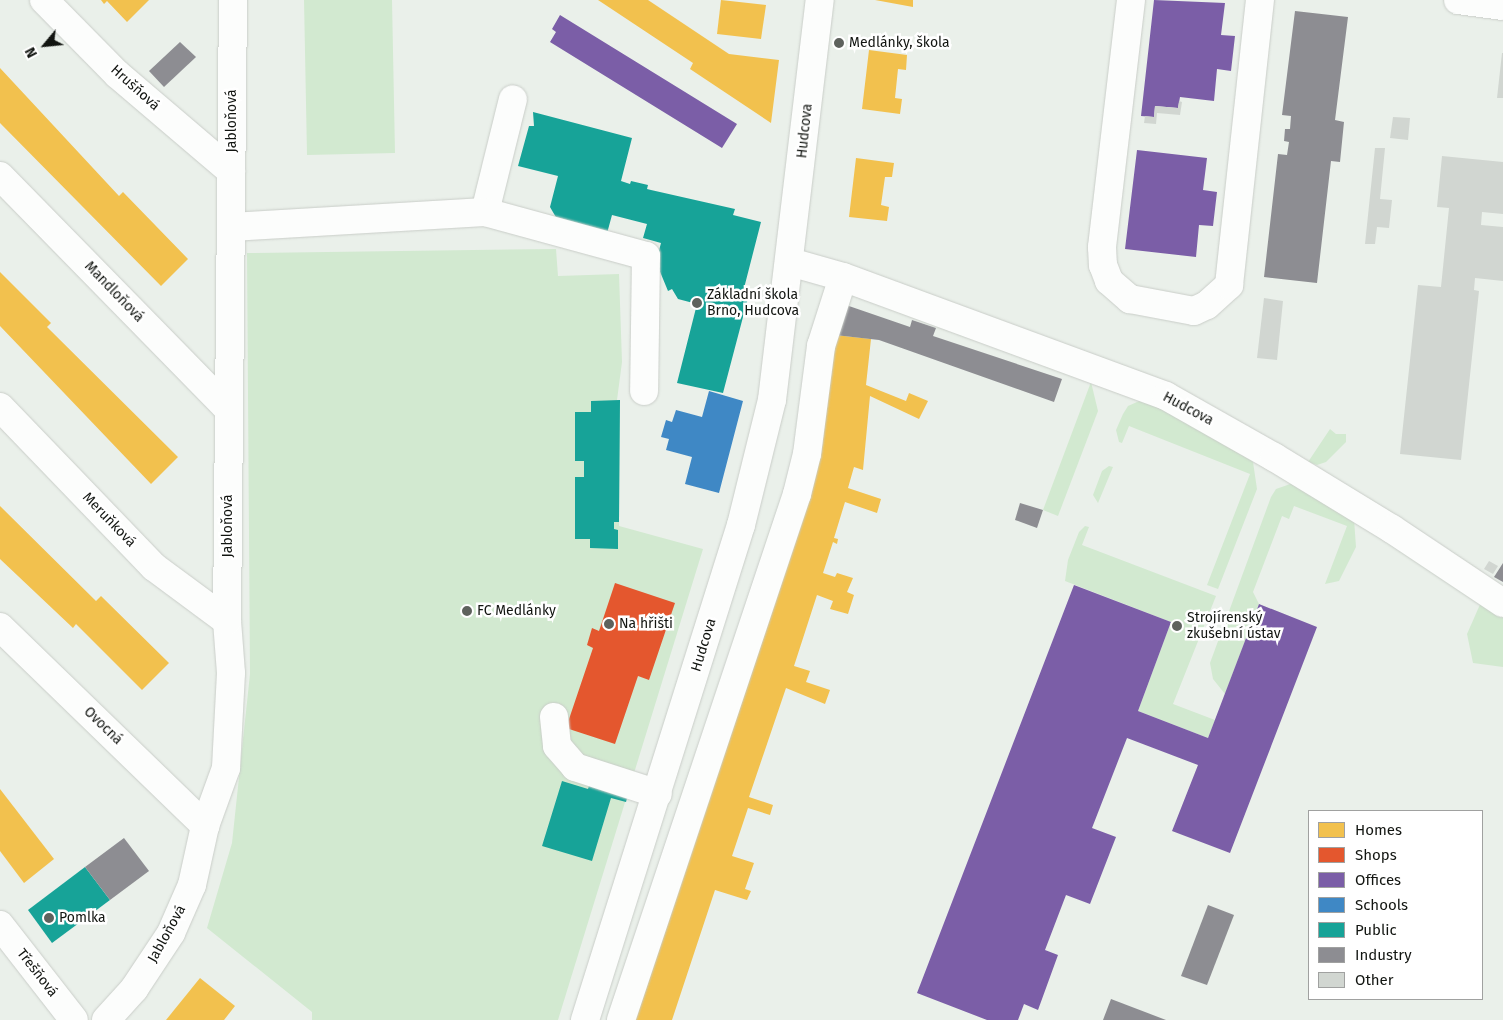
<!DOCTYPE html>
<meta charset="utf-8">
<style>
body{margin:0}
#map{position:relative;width:1503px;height:1020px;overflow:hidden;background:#eaf0ea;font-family:"Fira Sans",sans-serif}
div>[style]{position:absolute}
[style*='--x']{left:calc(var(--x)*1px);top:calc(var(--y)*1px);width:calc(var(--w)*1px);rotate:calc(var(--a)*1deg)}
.green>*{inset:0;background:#d2e9d0}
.homes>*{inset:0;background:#f2c14e}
.shops>*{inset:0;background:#e4572e}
.offices>*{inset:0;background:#7b5ea7}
.schools>*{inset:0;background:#3f88c5}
.public>*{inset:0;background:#17a398}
.industry>*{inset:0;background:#8d8d92}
.building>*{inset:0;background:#d1d6d1}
.roads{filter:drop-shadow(0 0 1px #c9cdc8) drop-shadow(0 0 1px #c9cdc8)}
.minor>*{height:28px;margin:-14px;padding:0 14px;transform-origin:14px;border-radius:14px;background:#fcfdfc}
.dots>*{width:14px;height:14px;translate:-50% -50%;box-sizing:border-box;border:2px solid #fff;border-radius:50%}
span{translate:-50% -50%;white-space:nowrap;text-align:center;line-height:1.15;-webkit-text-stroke:5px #fff;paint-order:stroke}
.poi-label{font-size:14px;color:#121511}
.left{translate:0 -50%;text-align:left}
.street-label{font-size:14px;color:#121511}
.legend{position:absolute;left:1308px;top:810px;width:175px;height:190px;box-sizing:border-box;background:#fff;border:1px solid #a0a1a0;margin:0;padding:6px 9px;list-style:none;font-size:15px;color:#121511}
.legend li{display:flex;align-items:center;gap:10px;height:25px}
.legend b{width:25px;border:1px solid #a0a1a0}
.north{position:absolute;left:20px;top:20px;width:50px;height:50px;-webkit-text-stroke:4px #fff;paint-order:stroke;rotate:242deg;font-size:14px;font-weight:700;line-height:20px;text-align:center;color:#121511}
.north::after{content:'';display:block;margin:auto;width:18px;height:22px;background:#121511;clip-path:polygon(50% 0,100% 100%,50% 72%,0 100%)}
</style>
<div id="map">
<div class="green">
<i style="clip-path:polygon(304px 0,392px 0,395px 153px,307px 155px)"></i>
<i style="clip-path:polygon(556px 249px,558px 276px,619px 274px,622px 362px,617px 400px,620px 400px,619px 526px,703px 549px,558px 1020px,312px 1020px,312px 1012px,207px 928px,232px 843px,250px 674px,247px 253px)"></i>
<i style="clip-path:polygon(1091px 382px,1098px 411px,1058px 516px,1043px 510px)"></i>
<i style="clip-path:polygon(1146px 398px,1249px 454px,1253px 462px,1257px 489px,1218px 589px,1207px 585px,1250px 474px,1129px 426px,1122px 443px,1119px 442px,1116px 430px,1123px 414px,1128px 406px)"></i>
<i style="clip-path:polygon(1330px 429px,1336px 434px,1346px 434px,1346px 442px,1326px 462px,1317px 465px,1308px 462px)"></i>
<i style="clip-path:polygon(1109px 466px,1113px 467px,1098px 503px,1093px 495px,1102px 471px)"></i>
<i style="clip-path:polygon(1296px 482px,1354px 519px,1356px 547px,1339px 581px,1325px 584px,1347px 526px,1294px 506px,1289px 519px,1282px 516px,1253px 592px,1259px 604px,1225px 694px,1213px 679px,1210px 663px,1271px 497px,1276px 489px)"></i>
<i style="clip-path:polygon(1085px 526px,1089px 527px,1082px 545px,1216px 596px,1173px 704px,1215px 720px,1208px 738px,1138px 711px,1171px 622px,1065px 581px,1068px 560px,1079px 532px)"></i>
<i style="clip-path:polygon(1482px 600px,1503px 613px,1503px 667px,1473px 663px,1467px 634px)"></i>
</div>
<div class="homes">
<i style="clip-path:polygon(101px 0,149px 0,127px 22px,107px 1px,104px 4px)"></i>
<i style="clip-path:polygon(598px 0,648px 0,729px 54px,779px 60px,771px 123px,690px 69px,693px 63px)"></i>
<i style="clip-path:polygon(721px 0,766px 5px,761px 39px,717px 34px)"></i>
<i style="clip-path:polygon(875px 0,913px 0,913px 7px)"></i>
<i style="clip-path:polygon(869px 50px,907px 55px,906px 70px,898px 69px,895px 98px,902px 99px,900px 114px,862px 109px)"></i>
<i style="clip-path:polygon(0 68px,119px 196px,123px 192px,188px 259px,161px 286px,0 123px)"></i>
<i style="clip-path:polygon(856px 158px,894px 163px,892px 177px,885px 177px,881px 205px,889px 207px,887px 221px,849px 217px)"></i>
<i style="clip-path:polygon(0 272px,51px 323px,47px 327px,178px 457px,151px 484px,0 326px)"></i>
<i style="clip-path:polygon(835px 335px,871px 339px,866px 385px,906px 401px,909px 393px,928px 401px,919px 419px,870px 396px,863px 470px,854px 467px,848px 488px,881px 499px,877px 513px,845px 502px,834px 538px,838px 539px,837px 544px,833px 542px,823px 573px,835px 577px,837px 573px,853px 578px,847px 592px,854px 595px,848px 614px,830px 609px,833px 601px,817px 595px,794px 666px,810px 671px,806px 682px,830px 690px,825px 704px,786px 688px,749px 797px,773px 805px,770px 815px,748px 808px,732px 856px,754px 863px,745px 889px,751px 891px,747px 900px,715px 890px,672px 1020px,634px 1020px,810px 490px,821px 455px)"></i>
<i style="clip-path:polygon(0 506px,96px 601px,101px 596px,169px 663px,142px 690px,76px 624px,73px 628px,0 559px)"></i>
<i style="clip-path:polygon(0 789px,54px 859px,24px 883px,0 851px)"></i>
<i style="clip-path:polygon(200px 978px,235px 1006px,224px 1020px,166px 1020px)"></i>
</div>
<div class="shops">
<i style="clip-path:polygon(615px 583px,675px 603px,649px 680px,638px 676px,615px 744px,569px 729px,567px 725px,593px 648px,587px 645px,592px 628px,599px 631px)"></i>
</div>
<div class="offices">
<i style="clip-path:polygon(1154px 0,1225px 3px,1221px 35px,1235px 36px,1231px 71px,1217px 69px,1214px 101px,1180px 97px,1178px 108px,1155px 106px,1154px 117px,1141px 116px)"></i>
<i style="clip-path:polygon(560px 15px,737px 124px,722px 148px,550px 42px,556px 32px,552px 29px)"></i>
<i style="clip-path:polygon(1137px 150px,1207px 158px,1203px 190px,1217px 192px,1213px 226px,1199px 225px,1196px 257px,1125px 249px)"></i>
<i style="clip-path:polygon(1074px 585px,1171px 622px,1138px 711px,1208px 738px,1259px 604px,1317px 627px,1230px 853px,1172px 831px,1198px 765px,1127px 738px,1092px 828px,1116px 837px,1090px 904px,1066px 895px,1045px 950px,1058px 955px,1038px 1010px,1024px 1004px,1018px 1020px,987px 1020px,917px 993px)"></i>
</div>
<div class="schools">
<i style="clip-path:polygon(709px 391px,743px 401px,719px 493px,685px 484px,692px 457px,666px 450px,669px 439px,661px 437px,666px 420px,672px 422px,676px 410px,702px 417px)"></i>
</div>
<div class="public">
<i style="clip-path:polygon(533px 112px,632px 138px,621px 181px,630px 184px,631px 181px,648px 185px,647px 189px,651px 190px,735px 209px,733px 215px,761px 222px,742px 296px,748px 298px,723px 393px,677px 383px,697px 304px,678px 299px,672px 289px,668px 291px,656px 262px,661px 243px,643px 238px,647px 224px,612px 215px,606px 237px,561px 226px,550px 207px,558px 176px,518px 166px,529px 126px,534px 126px)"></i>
<i style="clip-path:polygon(620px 400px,619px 522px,614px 522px,614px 529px,618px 530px,618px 549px,590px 548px,590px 539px,575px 539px,575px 477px,584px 477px,584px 461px,575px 461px,575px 412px,591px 412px,591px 401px)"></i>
<i style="clip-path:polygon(562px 781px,588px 789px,590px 783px,628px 795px,626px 802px,611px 798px,592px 861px,542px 846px)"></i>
<i style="clip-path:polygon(85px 867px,110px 900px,52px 943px,28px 910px)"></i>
</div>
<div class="industry">
<i style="clip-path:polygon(1295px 11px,1348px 17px,1335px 120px,1344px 122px,1340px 162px,1331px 161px,1317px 283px,1264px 277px,1278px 154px,1287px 155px,1289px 142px,1284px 141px,1285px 129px,1290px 129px,1291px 116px,1282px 115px)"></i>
<i style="clip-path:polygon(180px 42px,196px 57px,164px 87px,149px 71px)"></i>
<i style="clip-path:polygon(846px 305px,910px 327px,912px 320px,936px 328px,933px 336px,1062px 379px,1054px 402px,879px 340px,835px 335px)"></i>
<i style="clip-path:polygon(1020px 503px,1043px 510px,1037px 528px,1015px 520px)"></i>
<i style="clip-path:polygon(1503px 563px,1503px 582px,1494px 577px)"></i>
<i style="clip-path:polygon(124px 838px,149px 871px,110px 900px,85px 867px)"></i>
<i style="clip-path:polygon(1208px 905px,1234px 915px,1207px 985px,1181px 976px)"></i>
<i style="clip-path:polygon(1111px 999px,1166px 1020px,1103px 1020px)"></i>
</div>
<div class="building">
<i style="clip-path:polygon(1502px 53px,1503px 53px,1503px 98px,1497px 98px)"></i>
<i style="clip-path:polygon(1179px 101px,1182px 102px,1180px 115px,1157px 113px,1156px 124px,1144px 123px,1145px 116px,1154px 117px,1155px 106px,1178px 108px)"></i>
<i style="clip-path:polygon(1393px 117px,1410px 118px,1408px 140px,1390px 138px)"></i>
<i style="clip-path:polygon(1375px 148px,1385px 148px,1380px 199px,1392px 200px,1389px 228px,1377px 227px,1375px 244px,1365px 244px)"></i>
<i style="clip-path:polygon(1442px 156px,1503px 162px,1503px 214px,1482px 212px,1481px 225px,1503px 227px,1503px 281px,1475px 278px,1474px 290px,1479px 291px,1461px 460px,1400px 454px,1418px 285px,1441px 287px,1449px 208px,1437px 207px)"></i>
<i style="clip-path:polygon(1264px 298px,1283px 301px,1277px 360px,1257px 358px)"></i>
<i style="clip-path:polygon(1489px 561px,1498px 566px,1493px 574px,1484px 569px)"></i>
</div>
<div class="roads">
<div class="minor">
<i style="--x:44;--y:0;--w:104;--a:45.4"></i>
<i style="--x:117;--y:74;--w:150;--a:40.4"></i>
<i style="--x:1131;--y:0;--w:249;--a:96.7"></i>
<i style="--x:1102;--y:247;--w:18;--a:87"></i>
<i style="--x:1103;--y:265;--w:17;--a:69"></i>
<i style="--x:1109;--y:281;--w:28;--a:41"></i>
<i style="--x:1130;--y:299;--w:65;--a:10.6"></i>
<i style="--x:1194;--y:311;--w:14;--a:-25"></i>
<i style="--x:1207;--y:305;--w:30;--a:-42"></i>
<i style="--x:1229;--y:285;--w:287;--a:-83.8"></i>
<i style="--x:1458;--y:0;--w:45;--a:7.6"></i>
<i style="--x:0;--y:176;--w:326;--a:45.6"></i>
<i style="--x:485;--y:212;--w:116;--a:-76.1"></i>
<i style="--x:231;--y:227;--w:254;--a:-3.4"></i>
<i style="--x:485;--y:212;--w:167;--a:15.3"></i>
<i style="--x:646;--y:256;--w:135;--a:90.8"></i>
<i style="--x:790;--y:262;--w:55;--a:15.8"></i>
<i style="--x:843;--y:277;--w:344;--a:20.2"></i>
<i style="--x:1166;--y:396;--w:124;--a:29.5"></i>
<i style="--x:1274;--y:457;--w:138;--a:31.4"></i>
<i style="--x:1392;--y:529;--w:133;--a:33.7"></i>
<i style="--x:0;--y:407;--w:222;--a:46.1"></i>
<i style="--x:154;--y:567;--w:91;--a:36.5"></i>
<i style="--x:0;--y:627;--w:286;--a:44.1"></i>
<i style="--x:554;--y:717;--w:29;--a:84"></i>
<i style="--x:557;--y:746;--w:28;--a:49"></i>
<i style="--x:575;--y:767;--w:87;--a:18"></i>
<i style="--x:0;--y:925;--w:120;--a:52.1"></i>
<i style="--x:106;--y:1020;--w:42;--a:-47.9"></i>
<i style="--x:134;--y:989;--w:67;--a:-56.5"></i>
<i style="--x:171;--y:933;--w:52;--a:-66.4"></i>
<i style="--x:192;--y:885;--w:60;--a:-77.6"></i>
<i style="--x:205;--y:826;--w:62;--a:-70.1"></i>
<i style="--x:226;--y:768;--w:95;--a:-87"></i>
<i style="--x:231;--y:673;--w:52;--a:-94.4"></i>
<i style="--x:227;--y:621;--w:621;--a:-89.45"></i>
<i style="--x:585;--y:1020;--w:519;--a:-72.51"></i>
<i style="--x:741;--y:525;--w:129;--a:-76.1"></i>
<i style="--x:772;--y:400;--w:403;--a:-83.2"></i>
<i style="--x:621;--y:1020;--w:555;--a:-71.5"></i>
<i style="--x:797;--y:494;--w:41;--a:-76"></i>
<i style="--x:807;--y:454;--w:109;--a:-82.6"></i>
<i style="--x:821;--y:346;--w:72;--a:-72.3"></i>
</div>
</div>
<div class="dots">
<i style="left:839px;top:43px;background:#5e625d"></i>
<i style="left:697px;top:303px;background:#5e625d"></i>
<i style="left:467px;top:611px;background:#5e625d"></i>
<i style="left:609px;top:624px;background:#5e625d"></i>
<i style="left:1177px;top:626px;background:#5e625d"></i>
<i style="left:49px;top:918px;background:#5e625d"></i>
</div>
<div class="poi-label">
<span class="left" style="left:849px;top:43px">Medlánky, škola</span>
<span class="left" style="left:707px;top:303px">Základní škola<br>Brno, Hudcova</span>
<span class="left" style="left:477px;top:611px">FC Medlánky</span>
<span class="left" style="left:1187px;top:626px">Strojírenský<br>zkušební ústav</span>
<span class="left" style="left:619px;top:624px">Na hřišti</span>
<span class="left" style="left:59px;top:918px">Pomlka</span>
</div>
<div class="street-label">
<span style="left:135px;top:88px;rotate:42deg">Hrušňová</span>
<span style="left:232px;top:121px;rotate:-90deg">Jabloňová</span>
<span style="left:805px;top:131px;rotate:-84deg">Hudcova</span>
<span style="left:114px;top:292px;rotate:46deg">Mandloňová</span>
<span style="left:1188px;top:409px;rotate:28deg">Hudcova</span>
<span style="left:109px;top:520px;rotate:46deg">Meruňková</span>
<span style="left:228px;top:526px;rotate:-90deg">Jabloňová</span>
<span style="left:704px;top:645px;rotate:-73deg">Hudcova</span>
<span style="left:103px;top:726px;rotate:44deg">Ovocná</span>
<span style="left:167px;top:934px;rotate:-61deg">Jabloňová</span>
<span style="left:37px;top:973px;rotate:52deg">Třešňová</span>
</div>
<ul class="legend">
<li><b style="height:14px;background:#f2c14e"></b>Homes</li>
<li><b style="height:14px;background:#e4572e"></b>Shops</li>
<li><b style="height:14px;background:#7b5ea7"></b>Offices</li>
<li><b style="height:14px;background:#3f88c5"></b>Schools</li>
<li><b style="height:14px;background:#17a398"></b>Public</li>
<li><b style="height:14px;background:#8d8d92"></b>Industry</li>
<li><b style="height:14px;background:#d1d6d1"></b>Other</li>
</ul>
<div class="north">N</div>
</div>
